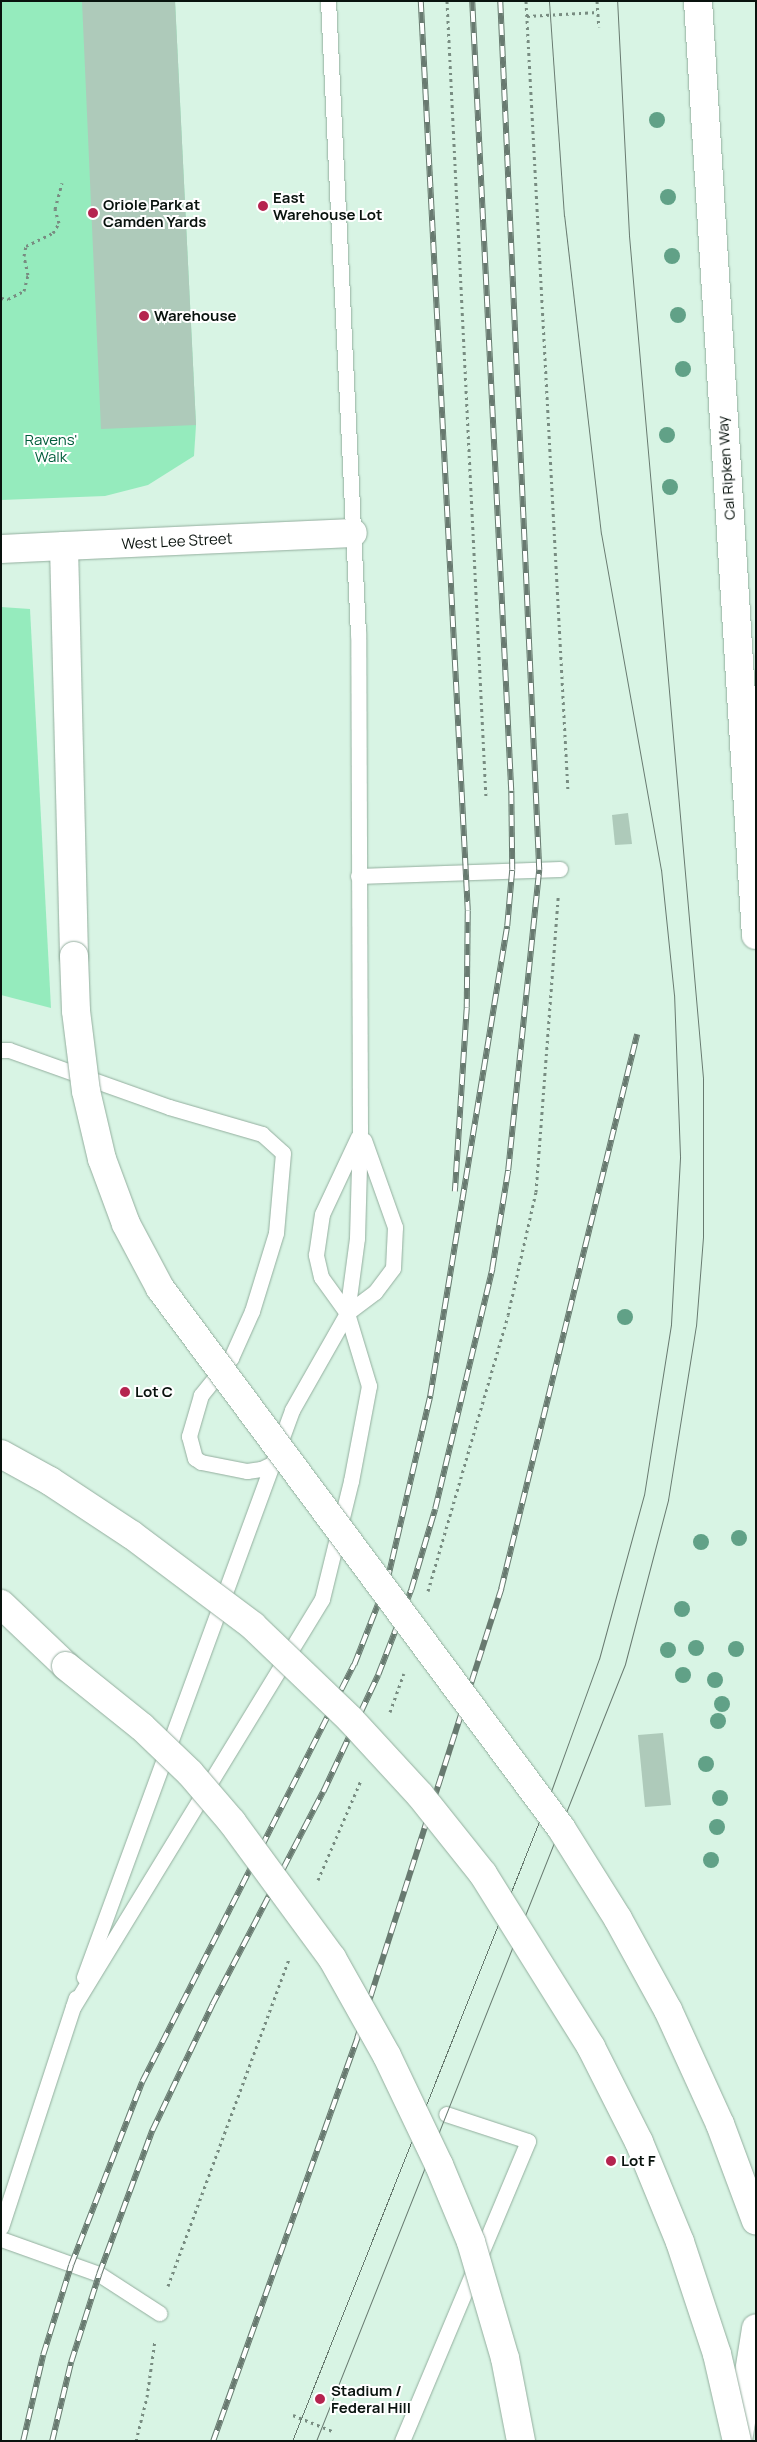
<!DOCTYPE html>
<style>
body{margin:0}
#map{position:relative;width:757px;height:2442px;overflow:hidden;background:#d8f4e4;font-family:Manrope,sans-serif}
div>[style]{position:absolute}
[style*='--x']{left:calc(var(--x)*1px);top:calc(var(--y)*1px);width:calc(var(--w)*1px);rotate:calc(var(--a)*1deg)}
.green>*{inset:0;background:#95ebbd}
.building>*{inset:0;background:#aecaba}
.path>*{height:3px;margin-top:-1.5px;transform-origin:0;background:repeating-linear-gradient(90deg,#788c81 0 2.5px,transparent 0 6.5px)}
.roads{filter:drop-shadow(0 0 1px #93ae9e) drop-shadow(0 0 1px #93ae9e)}
.lane>*{height:15px;margin:-7.5px;padding:0 7.5px;transform-origin:7.5px;border-radius:7.5px;background:#fff}
.street>*{height:28px;margin:-14px;padding:0 14px;transform-origin:14px;border-radius:14px;background:#fff}
.primary>*{height:28px;margin:-14px;padding:0 14px;transform-origin:14px;border-radius:14px;background:#fff}
.highway>*{height:28px;margin:-14px;padding:0 14px;transform-origin:14px;border-radius:14px;background:#fff}
.tram>*{height:1px;margin:-0.5px;padding:0 0.5px;transform-origin:0.5px;border-radius:0.5px;background:#687a70}
.rail>*{height:5.5px;margin-top:-2.75px;transform-origin:0;background:repeating-linear-gradient(90deg,#fff 0 11px,#687a70 0 22px);box-sizing:border-box;border-block:1px solid #687a70}
.bridges{filter:drop-shadow(0 0 1px #93ae9e) drop-shadow(0 0 1px #93ae9e)}
.highway-bridge>*{height:28px;margin:-14px;padding:0 14px;transform-origin:14px;border-radius:14px;background:#fff}
.trees>*{width:16px;height:16px;margin:-8px;border-radius:50%;background:#61a187}
.dots>*{width:14px;height:14px;translate:-50% -50%;box-sizing:border-box;border:2px solid #fff;border-radius:50%}
span{translate:-50% -50%;white-space:nowrap;text-align:center;line-height:1.15;-webkit-text-stroke:4px #fff;paint-order:stroke}
.poi-label{font-size:15px;color:#09130e;font-weight:700}
.left{translate:0 -50%;text-align:left}
.park-label{font-size:15px;color:#005d3b}
.street-label{font-size:15px;color:#09130e}
.frame{position:absolute;inset:0;border:2px solid #09130e;pointer-events:none}
</style>
<div id="map">
<div class="green">
<i style="clip-path:polygon(1px 1px,175px 1px,196px 425px,194px 456px,148px 485px,105px 496px,1px 500px)"></i>
<i style="clip-path:polygon(1px 607px,30px 609px,51px 1008px,1px 995px)"></i>
</div>
<div class="building">
<i style="clip-path:polygon(82px 1px,175px 1px,196px 425px,101px 429px)"></i>
<i style="clip-path:polygon(628px 813px,632px 844px,615px 845px,612px 815px)"></i>
<i style="clip-path:polygon(663px 1733px,671px 1805px,645px 1807px,638px 1735px)"></i>
</div>
<div class="path">
<i style="--x:447;--y:1;--w:797;--a:87.2"></i>
<i style="--x:526;--y:1;--w:792;--a:86.96"></i>
<i style="--x:597;--y:1;--w:26;--a:86"></i>
<i style="--x:527;--y:16;--w:71;--a:-3.2"></i>
<i style="--x:1;--y:298;--w:7;--a:8"></i>
<i style="--x:8;--y:299;--w:18;--a:-27"></i>
<i style="--x:24;--y:291;--w:16;--a:-76"></i>
<i style="--x:28;--y:275;--w:19;--a:-102"></i>
<i style="--x:24;--y:256;--w:10;--a:-79"></i>
<i style="--x:26;--y:246;--w:30;--a:-26"></i>
<i style="--x:53;--y:233;--w:12;--a:-59"></i>
<i style="--x:59;--y:223;--w:15;--a:-106"></i>
<i style="--x:55;--y:209;--w:27;--a:-75"></i>
<i style="--x:428;--y:1591;--w:287;--a:-73.8"></i>
<i style="--x:508;--y:1315;--w:126;--a:-77.2"></i>
<i style="--x:536;--y:1192;--w:296;--a:-85.7"></i>
<i style="--x:390;--y:1712;--w:41;--a:-70.3"></i>
<i style="--x:318;--y:1880;--w:109;--a:-66.7"></i>
<i style="--x:168;--y:2286;--w:349;--a:-69.7"></i>
<i style="--x:293;--y:2415;--w:42;--a:22.3"></i>
<i style="--x:136;--y:2441;--w:45;--a:-76"></i>
<i style="--x:147;--y:2397;--w:58;--a:-82"></i>
</div>
<div class="roads">
<div class="lane">
<i style="--x:358;--y:876;--w:202;--a:-2"></i>
<i style="--x:1;--y:1050;--w:8;--a:0"></i>
<i style="--x:9;--y:1050;--w:170;--a:19.6"></i>
<i style="--x:169;--y:1107;--w:97;--a:16.2"></i>
<i style="--x:262;--y:1134;--w:28;--a:42"></i>
<i style="--x:283;--y:1153;--w:80;--a:95"></i>
<i style="--x:276;--y:1233;--w:82;--a:107.1"></i>
<i style="--x:252;--y:1311;--w:51;--a:114.1"></i>
<i style="--x:231;--y:1358;--w:48;--a:129"></i>
<i style="--x:201;--y:1395;--w:43;--a:106.3"></i>
<i style="--x:189;--y:1436;--w:23;--a:75"></i>
<i style="--x:195;--y:1458;--w:7;--a:34"></i>
<i style="--x:201;--y:1462;--w:47;--a:11.1"></i>
<i style="--x:247;--y:1471;--w:14;--a:-8"></i>
<i style="--x:261;--y:1469;--w:17;--a:-25"></i>
<i style="--x:347;--y:1313;--w:44;--a:-125.8"></i>
<i style="--x:321;--y:1277;--w:23;--a:-103"></i>
<i style="--x:316;--y:1255;--w:41;--a:-81.7"></i>
<i style="--x:322;--y:1214;--w:85;--a:-64.9"></i>
<i style="--x:84;--y:1977;--w:604;--a:-69.85"></i>
<i style="--x:292;--y:1410;--w:112;--a:-60.4"></i>
<i style="--x:347;--y:1313;--w:35;--a:-37"></i>
<i style="--x:375;--y:1292;--w:30;--a:-53"></i>
<i style="--x:393;--y:1268;--w:41;--a:-87.2"></i>
<i style="--x:395;--y:1227;--w:92;--a:-109.6"></i>
<i style="--x:73;--y:2007;--w:478;--a:-58.6"></i>
<i style="--x:322;--y:1599;--w:122;--a:-76.2"></i>
<i style="--x:351;--y:1481;--w:97;--a:-79.3"></i>
<i style="--x:369;--y:1386;--w:76;--a:-106.8"></i>
<i style="--x:347;--y:1313;--w:76;--a:-82.4"></i>
<i style="--x:357;--y:1238;--w:107;--a:-88.4"></i>
<i style="--x:360;--y:1131;--w:497;--a:-90.2"></i>
<i style="--x:358;--y:634;--w:634;--a:-92.71"></i>
<i style="--x:1;--y:2227;--w:241;--a:-71.9"></i>
<i style="--x:1;--y:2239;--w:104;--a:19.7"></i>
<i style="--x:99;--y:2274;--w:72;--a:33"></i>
<i style="--x:402;--y:2441;--w:325;--a:-67.2"></i>
<i style="--x:528;--y:2141;--w:86;--a:-161.8"></i>
</div>
<div class="street">
<i style="--x:64;--y:546;--w:289;--a:-2.6"></i>
</div>
<div class="primary">
<i style="--x:1;--y:549;--w:63;--a:-2.7"></i>
</div>
<div class="highway">
<i style="--x:698;--y:1;--w:936;--a:86.45"></i>
<i style="--x:64;--y:546;--w:410;--a:88.6"></i>
<i style="--x:1;--y:1604;--w:90;--a:43.6"></i>
<i style="--x:738;--y:2441;--w:114;--a:-80.9"></i>
</div>
</div>
<div class="tram">
<i style="--x:292;--y:2441;--w:697;--a:-68.26"></i>
<i style="--x:550;--y:1794;--w:144;--a:-70.1"></i>
<i style="--x:599;--y:1659;--w:170;--a:-74.7"></i>
<i style="--x:644;--y:1495;--w:173;--a:-81"></i>
<i style="--x:671;--y:1324;--w:168;--a:-86.9"></i>
<i style="--x:680;--y:1156;--w:161;--a:-92.1"></i>
<i style="--x:674;--y:995;--w:126;--a:-95.9"></i>
<i style="--x:661;--y:870;--w:341;--a:-100.1"></i>
<i style="--x:601;--y:534;--w:320;--a:-96.6"></i>
<i style="--x:564;--y:216;--w:216;--a:-94"></i>
<i style="--x:316;--y:2441;--w:836;--a:-68.31"></i>
<i style="--x:625;--y:1664;--w:170;--a:-75.3"></i>
<i style="--x:668;--y:1500;--w:176;--a:-80.9"></i>
<i style="--x:696;--y:1326;--w:89;--a:-85.5"></i>
<i style="--x:703;--y:1237;--w:159;--a:-90"></i>
<i style="--x:703;--y:1078;--w:846;--a:-95.02"></i>
<i style="--x:629;--y:235;--w:234;--a:-92.9"></i>
</div>
<div class="rail">
<i style="--x:421;--y:1;--w:911;--a:87.04"></i>
<i style="--x:468;--y:911;--w:97;--a:90.6"></i>
<i style="--x:467;--y:1008;--w:184;--a:93.7"></i>
<i style="--x:23;--y:2441;--w:88;--a:-76.9"></i>
<i style="--x:43;--y:2355;--w:94;--a:-72.7"></i>
<i style="--x:71;--y:2265;--w:196;--a:-68.8"></i>
<i style="--x:142;--y:2082;--w:468;--a:-63.1"></i>
<i style="--x:354;--y:1665;--w:90;--a:-68.6"></i>
<i style="--x:387;--y:1581;--w:190;--a:-76.9"></i>
<i style="--x:430;--y:1396;--w:476;--a:-80.7"></i>
<i style="--x:507;--y:926;--w:56;--a:-84.9"></i>
<i style="--x:512;--y:870;--w:79;--a:-90.7"></i>
<i style="--x:511;--y:791;--w:791;--a:-92.83"></i>
<i style="--x:52;--y:2441;--w:81;--a:-76.5"></i>
<i style="--x:71;--y:2362;--w:92;--a:-72.3"></i>
<i style="--x:99;--y:2274;--w:153;--a:-69.7"></i>
<i style="--x:152;--y:2131;--w:140;--a:-64.5"></i>
<i style="--x:212;--y:2005;--w:240;--a:-62.5"></i>
<i style="--x:323;--y:1792;--w:129;--a:-64.8"></i>
<i style="--x:378;--y:1675;--w:91;--a:-68.8"></i>
<i style="--x:411;--y:1590;--w:84;--a:-73.5"></i>
<i style="--x:435;--y:1509;--w:247;--a:-76.6"></i>
<i style="--x:492;--y:1269;--w:100;--a:-80.8"></i>
<i style="--x:508;--y:1170;--w:302;--a:-84.1"></i>
<i style="--x:539;--y:870;--w:870;--a:-92.57"></i>
<i style="--x:213;--y:2441;--w:428;--a:-70.3"></i>
<i style="--x:357;--y:2038;--w:472;--a:-72.2"></i>
<i style="--x:501;--y:1589;--w:571;--a:-76.23"></i>
</div>
<div class="bridges">
<div class="highway-bridge">
<i style="--x:74;--y:956;--w:55;--a:87.9"></i>
<i style="--x:76;--y:1011;--w:81;--a:82.9"></i>
<i style="--x:86;--y:1091;--w:70;--a:76.8"></i>
<i style="--x:102;--y:1159;--w:69;--a:69.7"></i>
<i style="--x:126;--y:1224;--w:72;--a:62"></i>
<i style="--x:160;--y:1288;--w:673;--a:53.4"></i>
<i style="--x:561;--y:1828;--w:107;--a:57.9"></i>
<i style="--x:618;--y:1919;--w:104;--a:61.2"></i>
<i style="--x:668;--y:2010;--w:125;--a:65.5"></i>
<i style="--x:720;--y:2124;--w:103;--a:69.6"></i>
<i style="--x:1;--y:1454;--w:56;--a:28.9"></i>
<i style="--x:50;--y:1481;--w:98;--a:33.4"></i>
<i style="--x:132;--y:1535;--w:151;--a:36.9"></i>
<i style="--x:253;--y:1626;--w:134;--a:43.8"></i>
<i style="--x:350;--y:1719;--w:103;--a:47.4"></i>
<i style="--x:420;--y:1795;--w:101;--a:51.4"></i>
<i style="--x:483;--y:1874;--w:204;--a:58"></i>
<i style="--x:591;--y:2047;--w:106;--a:63.2"></i>
<i style="--x:639;--y:2142;--w:108;--a:67.7"></i>
<i style="--x:680;--y:2242;--w:118;--a:71.7"></i>
<i style="--x:717;--y:2354;--w:89;--a:77.1"></i>
<i style="--x:66;--y:1666;--w:97;--a:38.8"></i>
<i style="--x:142;--y:1727;--w:66;--a:43.8"></i>
<i style="--x:190;--y:1773;--w:65;--a:49.4"></i>
<i style="--x:232;--y:1822;--w:169;--a:53.7"></i>
<i style="--x:332;--y:1958;--w:112;--a:60.7"></i>
<i style="--x:387;--y:2056;--w:121;--a:64.5"></i>
<i style="--x:439;--y:2165;--w:83;--a:67.4"></i>
<i style="--x:471;--y:2242;--w:121;--a:73.7"></i>
<i style="--x:505;--y:2358;--w:85;--a:79.1"></i>
</div>
</div>
<div class="trees">
<i style="left:657px;top:120px"></i>
<i style="left:668px;top:197px"></i>
<i style="left:672px;top:256px"></i>
<i style="left:678px;top:315px"></i>
<i style="left:683px;top:369px"></i>
<i style="left:667px;top:435px"></i>
<i style="left:670px;top:487px"></i>
<i style="left:625px;top:1317px"></i>
<i style="left:739px;top:1538px"></i>
<i style="left:701px;top:1542px"></i>
<i style="left:682px;top:1609px"></i>
<i style="left:696px;top:1648px"></i>
<i style="left:736px;top:1649px"></i>
<i style="left:668px;top:1650px"></i>
<i style="left:683px;top:1675px"></i>
<i style="left:715px;top:1680px"></i>
<i style="left:722px;top:1704px"></i>
<i style="left:718px;top:1721px"></i>
<i style="left:706px;top:1764px"></i>
<i style="left:720px;top:1798px"></i>
<i style="left:717px;top:1827px"></i>
<i style="left:711px;top:1860px"></i>
</div>
<div class="dots">
<i style="left:263px;top:206px;background:#b5244f"></i>
<i style="left:93px;top:213px;background:#b5244f"></i>
<i style="left:144px;top:316px;background:#b5244f"></i>
<i style="left:125px;top:1392px;background:#b5244f"></i>
<i style="left:611px;top:2161px;background:#b5244f"></i>
<i style="left:320px;top:2399px;background:#b5244f"></i>
</div>
<div class="poi-label">
<span class="left" style="left:273px;top:206px">East<br>Warehouse Lot</span>
<span class="left" style="left:103px;top:213px">Oriole Park at<br>Camden Yards</span>
<span class="left" style="left:154px;top:316px">Warehouse</span>
<span class="left" style="left:135px;top:1392px">Lot C</span>
<span class="left" style="left:621px;top:2161px">Lot F</span>
<span class="left" style="left:331px;top:2399px">Stadium /<br>Federal Hill</span>
</div>
<div class="park-label">
<span style="left:51px;top:448px">Ravens'<br>Walk</span>
</div>
<div class="street-label">
<span style="left:726px;top:468px;rotate:-94deg">Cal Ripken Way</span>
<span style="left:177px;top:541px;rotate:-3deg">West Lee Street</span>
</div>
<div class="frame"></div>
</div>
